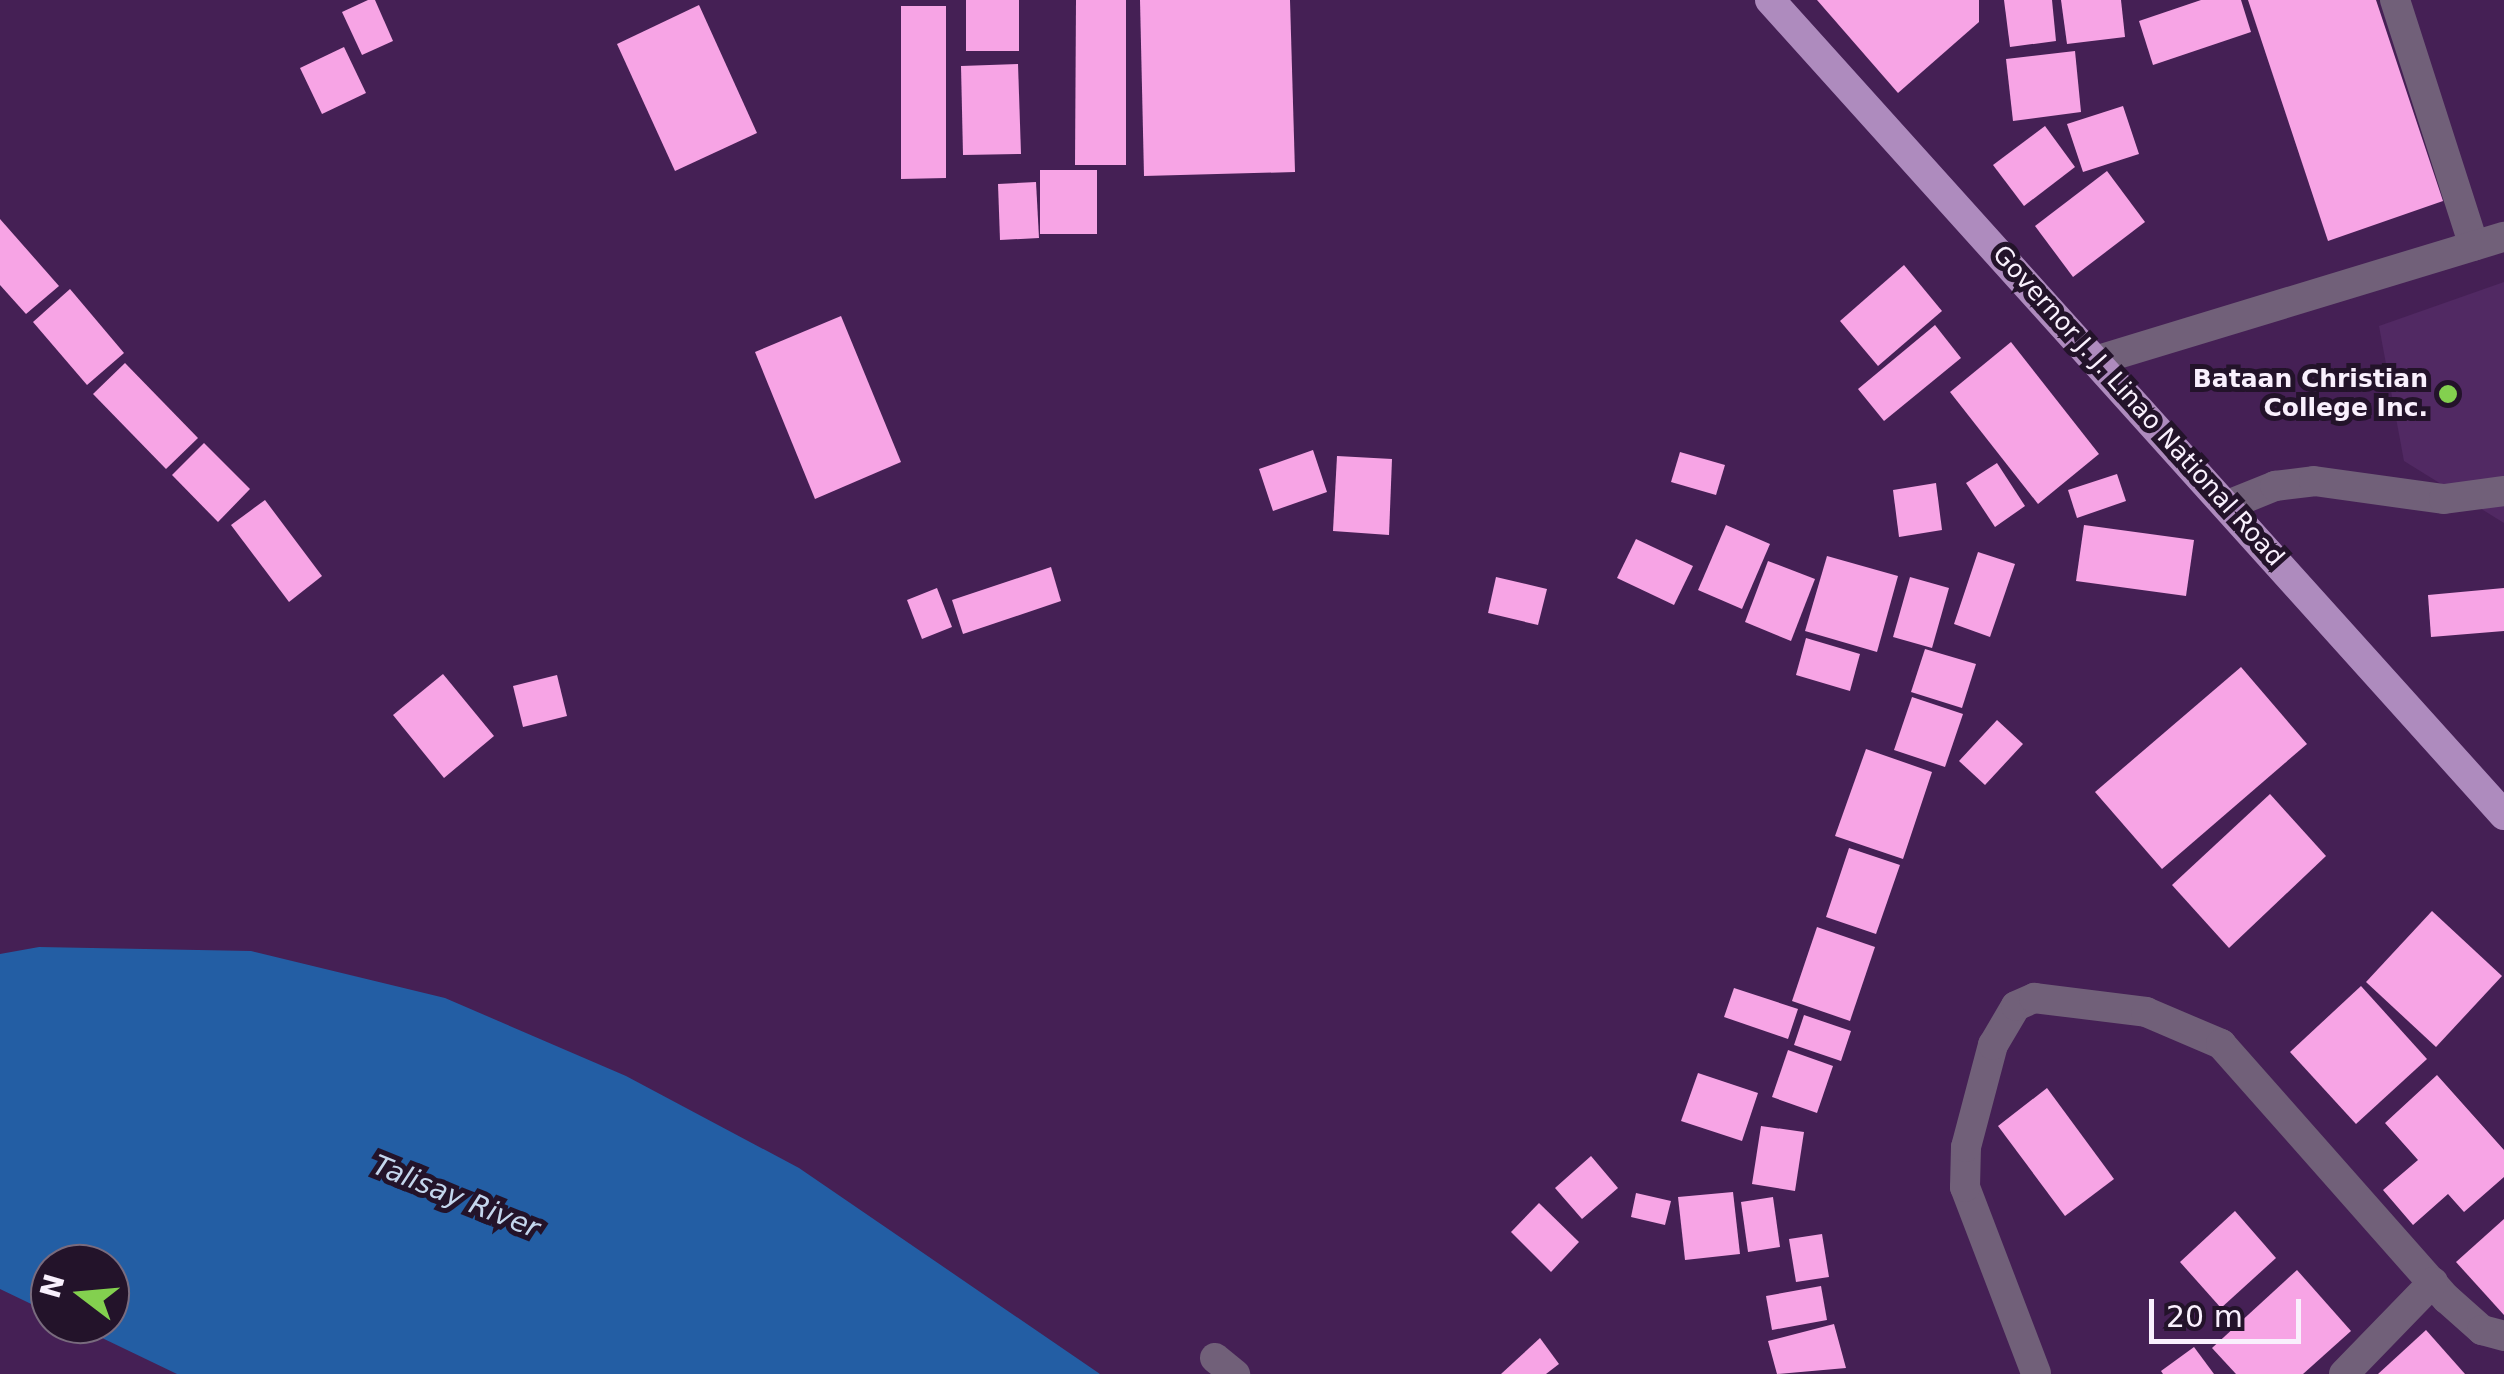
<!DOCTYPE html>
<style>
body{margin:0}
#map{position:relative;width:2504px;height:1374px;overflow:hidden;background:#452055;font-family:"DejaVu Sans",sans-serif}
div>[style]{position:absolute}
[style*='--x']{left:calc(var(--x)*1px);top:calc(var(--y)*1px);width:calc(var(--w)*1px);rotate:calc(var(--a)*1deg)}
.built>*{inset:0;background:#512963}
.water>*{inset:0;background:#235ea4}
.building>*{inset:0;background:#f7a4e5}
.minor>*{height:30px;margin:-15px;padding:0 15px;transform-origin:15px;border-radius:15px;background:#716079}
.major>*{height:30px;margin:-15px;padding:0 15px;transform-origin:15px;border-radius:15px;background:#ae8bbe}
.dots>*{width:28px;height:28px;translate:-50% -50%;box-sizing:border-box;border:5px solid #23132a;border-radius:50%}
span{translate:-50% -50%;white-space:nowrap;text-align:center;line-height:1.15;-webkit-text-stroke:10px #23132a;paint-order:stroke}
.poi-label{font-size:25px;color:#f9f0fd;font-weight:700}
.right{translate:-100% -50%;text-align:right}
.street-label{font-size:25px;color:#f9f0fd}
.water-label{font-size:28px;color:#c4d6ed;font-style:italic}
.north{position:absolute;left:30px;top:1244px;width:100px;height:100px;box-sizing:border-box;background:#23132a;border:2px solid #796b7e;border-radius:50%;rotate:286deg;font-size:28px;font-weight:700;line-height:40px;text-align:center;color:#f9f0fd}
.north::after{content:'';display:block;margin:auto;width:35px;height:45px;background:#83d04f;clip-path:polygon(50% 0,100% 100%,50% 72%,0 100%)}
.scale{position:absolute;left:2149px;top:1299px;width:152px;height:45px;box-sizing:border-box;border:5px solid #f9f0fd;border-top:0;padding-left:12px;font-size:30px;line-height:35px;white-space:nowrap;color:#f9f0fd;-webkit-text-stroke:8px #23132a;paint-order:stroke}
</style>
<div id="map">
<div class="built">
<i style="clip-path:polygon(2504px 282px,2504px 523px,2404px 461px,2379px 326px)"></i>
</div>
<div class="water">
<i style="clip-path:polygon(39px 947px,251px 951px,445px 998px,626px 1076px,799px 1168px,1100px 1374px,177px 1374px,73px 1324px,110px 1324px,110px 1264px,50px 1264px,50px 1313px,0 1289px,0 954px)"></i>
</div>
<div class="building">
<i style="clip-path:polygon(368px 0,375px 0,393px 41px,362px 55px,342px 12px)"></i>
<i style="clip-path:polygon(966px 0,1019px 0,1019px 51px,966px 51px)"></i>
<i style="clip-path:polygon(1076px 0,1126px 0,1126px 165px,1075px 165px)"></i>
<i style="clip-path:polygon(1140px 0,1290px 0,1295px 172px,1144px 176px)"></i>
<i style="clip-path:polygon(1817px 0,1979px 0,1979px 22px,1898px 93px)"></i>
<i style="clip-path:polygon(2004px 0,2052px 0,2056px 41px,2010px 47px)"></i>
<i style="clip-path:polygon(2061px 0,2121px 0,2125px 37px,2067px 44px)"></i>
<i style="clip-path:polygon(2201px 0,2241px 0,2251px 32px,2153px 65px,2139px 21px)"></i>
<i style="clip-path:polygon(2248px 0,2376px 0,2443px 201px,2328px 241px)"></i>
<i style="clip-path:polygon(699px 5px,757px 133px,675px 171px,617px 44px)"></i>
<i style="clip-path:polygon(901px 6px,946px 6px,946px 178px,901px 179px)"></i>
<i style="clip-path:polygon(344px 47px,366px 93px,322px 114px,300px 68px)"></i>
<i style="clip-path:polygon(2075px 51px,2081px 112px,2013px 121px,2006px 59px)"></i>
<i style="clip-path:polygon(1018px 64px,1021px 154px,963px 155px,961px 66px)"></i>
<i style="clip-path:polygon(2123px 106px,2139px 154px,2083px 172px,2067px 124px)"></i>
<i style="clip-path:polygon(2045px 126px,2075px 167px,2024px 206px,1993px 165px)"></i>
<i style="clip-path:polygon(1040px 170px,1097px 170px,1097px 234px,1040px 234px)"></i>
<i style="clip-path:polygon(2107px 171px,2145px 222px,2073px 277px,2035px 226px)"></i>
<i style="clip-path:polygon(1036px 182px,1039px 238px,1000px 240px,998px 184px)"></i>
<i style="clip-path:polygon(0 219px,59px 286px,26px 314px,0 285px)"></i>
<i style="clip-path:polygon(1904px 265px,1942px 311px,1878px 366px,1840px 321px)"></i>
<i style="clip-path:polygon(70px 289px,124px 353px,87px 385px,33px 322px)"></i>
<i style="clip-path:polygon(841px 316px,901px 462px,815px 499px,755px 352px)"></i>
<i style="clip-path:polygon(1935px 325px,1961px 358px,1884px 421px,1858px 389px)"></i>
<i style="clip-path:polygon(2011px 342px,2099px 454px,2038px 504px,1950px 392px)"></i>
<i style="clip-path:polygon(125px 363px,198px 438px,166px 469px,93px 394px)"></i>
<i style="clip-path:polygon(204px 443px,250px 489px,218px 522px,172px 475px)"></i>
<i style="clip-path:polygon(1313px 450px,1327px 492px,1273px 511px,1259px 469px)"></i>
<i style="clip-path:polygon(1680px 452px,1725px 465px,1716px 495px,1671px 482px)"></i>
<i style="clip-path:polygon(1337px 456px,1392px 459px,1389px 535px,1333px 531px)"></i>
<i style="clip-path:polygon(1997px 463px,2025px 506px,1995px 527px,1966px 483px)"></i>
<i style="clip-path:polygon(2117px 474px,2126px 501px,2077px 518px,2068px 490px)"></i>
<i style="clip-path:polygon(1936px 483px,1942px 530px,1899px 537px,1893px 490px)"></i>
<i style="clip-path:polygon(265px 500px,322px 576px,289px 602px,231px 525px)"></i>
<i style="clip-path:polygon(1726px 525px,1770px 544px,1742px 609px,1698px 590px)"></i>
<i style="clip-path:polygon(2084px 525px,2194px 540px,2186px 596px,2076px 581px)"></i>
<i style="clip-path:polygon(1636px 539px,1693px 566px,1674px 605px,1617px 578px)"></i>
<i style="clip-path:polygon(1978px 552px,2015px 564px,1990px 637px,1954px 624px)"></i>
<i style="clip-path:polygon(1827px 556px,1898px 576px,1877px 652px,1805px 631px)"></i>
<i style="clip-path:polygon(1768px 561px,1815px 579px,1791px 641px,1745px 622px)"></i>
<i style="clip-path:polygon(1051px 567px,1061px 601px,963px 634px,952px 600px)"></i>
<i style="clip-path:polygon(1496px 577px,1547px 589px,1538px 625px,1488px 613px)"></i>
<i style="clip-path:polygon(1910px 577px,1949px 588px,1932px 648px,1893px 637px)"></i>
<i style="clip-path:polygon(937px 588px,952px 627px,922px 639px,907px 600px)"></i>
<i style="clip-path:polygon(2504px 588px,2504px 631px,2431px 637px,2428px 595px)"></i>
<i style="clip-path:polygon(1806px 638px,1860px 654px,1850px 691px,1796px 675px)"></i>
<i style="clip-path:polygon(1925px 649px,1976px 664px,1962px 708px,1911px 692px)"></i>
<i style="clip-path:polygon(2241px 667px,2307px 744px,2162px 869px,2095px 792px)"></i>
<i style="clip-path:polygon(443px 674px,494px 736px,444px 778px,393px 715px)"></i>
<i style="clip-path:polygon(557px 675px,567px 716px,523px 727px,513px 686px)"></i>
<i style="clip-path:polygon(1912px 697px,1963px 714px,1945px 767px,1894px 750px)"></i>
<i style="clip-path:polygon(1997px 720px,2023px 744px,1985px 785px,1959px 761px)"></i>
<i style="clip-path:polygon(1866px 749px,1932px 772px,1903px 859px,1835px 836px)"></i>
<i style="clip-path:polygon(2270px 794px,2326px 856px,2229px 948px,2172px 885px)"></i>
<i style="clip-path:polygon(1849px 848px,1900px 865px,1876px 934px,1826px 917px)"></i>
<i style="clip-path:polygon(2432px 911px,2502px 976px,2436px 1047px,2366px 982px)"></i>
<i style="clip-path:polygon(1817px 927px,1875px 947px,1850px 1021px,1792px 1001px)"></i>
<i style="clip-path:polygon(2361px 986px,2427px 1059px,2356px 1124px,2290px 1052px)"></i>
<i style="clip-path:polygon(1734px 988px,1798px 1009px,1788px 1039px,1724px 1017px)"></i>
<i style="clip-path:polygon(1804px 1015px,1851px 1031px,1841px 1061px,1794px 1045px)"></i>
<i style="clip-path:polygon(1788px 1050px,1833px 1066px,1817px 1113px,1772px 1097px)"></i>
<i style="clip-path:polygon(1698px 1073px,1758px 1093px,1742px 1141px,1681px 1121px)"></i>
<i style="clip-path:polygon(2437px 1075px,2504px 1150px,2504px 1177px,2464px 1212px,2448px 1194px,2413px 1225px,2383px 1190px,2418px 1160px,2385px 1123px)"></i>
<i style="clip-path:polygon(2047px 1088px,2114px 1179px,2065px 1216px,1998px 1126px)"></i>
<i style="clip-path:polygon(1761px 1126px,1804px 1132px,1795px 1191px,1752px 1184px)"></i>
<i style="clip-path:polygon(1591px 1156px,1618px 1188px,1582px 1219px,1555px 1188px)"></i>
<i style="clip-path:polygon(1733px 1192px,1740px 1254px,1685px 1260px,1678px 1197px)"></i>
<i style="clip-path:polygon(1636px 1193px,1671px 1201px,1665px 1225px,1631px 1217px)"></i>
<i style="clip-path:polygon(1773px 1197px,1780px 1247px,1748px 1252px,1741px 1202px)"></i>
<i style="clip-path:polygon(1539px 1203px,1579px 1242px,1551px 1272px,1511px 1232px)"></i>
<i style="clip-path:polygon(2235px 1211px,2276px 1258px,2221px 1308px,2180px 1262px)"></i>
<i style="clip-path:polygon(2504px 1219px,2504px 1315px,2456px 1262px)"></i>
<i style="clip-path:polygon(1822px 1234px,1829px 1277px,1796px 1282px,1789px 1239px)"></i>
<i style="clip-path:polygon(2297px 1270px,2351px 1331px,2303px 1374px,2236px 1374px,2212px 1348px)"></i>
<i style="clip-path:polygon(1821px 1286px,1827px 1320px,1772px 1330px,1766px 1296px)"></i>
<i style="clip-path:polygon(1834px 1324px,1846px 1368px,1777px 1374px,1768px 1341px)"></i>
<i style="clip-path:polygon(2426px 1330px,2465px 1374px,2378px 1374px)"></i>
<i style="clip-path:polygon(1540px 1338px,1559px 1364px,1546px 1374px,1501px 1374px)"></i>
<i style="clip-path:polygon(2194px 1347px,2214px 1374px,2163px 1374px,2161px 1371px)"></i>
</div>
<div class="minor">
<i style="--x:2395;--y:0;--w:258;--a:72.2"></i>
<i style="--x:2098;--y:360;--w:424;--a:-16.9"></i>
<i style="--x:2228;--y:505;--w:51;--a:-22"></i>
<i style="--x:2275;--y:486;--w:39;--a:-7"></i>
<i style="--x:2314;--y:481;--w:131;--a:7.9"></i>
<i style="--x:2444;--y:499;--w:61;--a:-7.6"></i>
<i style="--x:1215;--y:1358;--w:26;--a:39"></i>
<i style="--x:2036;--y:1373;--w:199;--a:-110.9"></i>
<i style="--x:1965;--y:1187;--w:40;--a:-88.6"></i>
<i style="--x:1966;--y:1147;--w:106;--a:-75.2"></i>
<i style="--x:1993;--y:1045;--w:45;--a:-59.5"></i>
<i style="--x:2016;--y:1006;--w:20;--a:-24"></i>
<i style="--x:2034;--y:998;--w:113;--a:7.1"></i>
<i style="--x:2146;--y:1012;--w:82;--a:23.1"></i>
<i style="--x:2221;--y:1044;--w:341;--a:48.5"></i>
<i style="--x:2447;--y:1299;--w:47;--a:41.5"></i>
<i style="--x:2482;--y:1330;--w:23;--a:15"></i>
<i style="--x:2344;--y:1374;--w:128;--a:-45.9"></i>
</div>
<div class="major">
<i style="--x:1770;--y:0;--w:1097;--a:47.99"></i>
</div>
<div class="dots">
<i style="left:2448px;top:394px;background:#83d04f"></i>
</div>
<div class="poi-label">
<span class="right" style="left:2428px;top:394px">Bataan Christian<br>College Inc.</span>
</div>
<div class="street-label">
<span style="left:2138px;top:406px;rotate:48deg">Governor J. J. Linao National Road</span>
</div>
<div class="water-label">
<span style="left:456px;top:1197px;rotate:22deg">Talisay River</span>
</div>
<div class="north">N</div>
<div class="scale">20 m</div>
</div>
